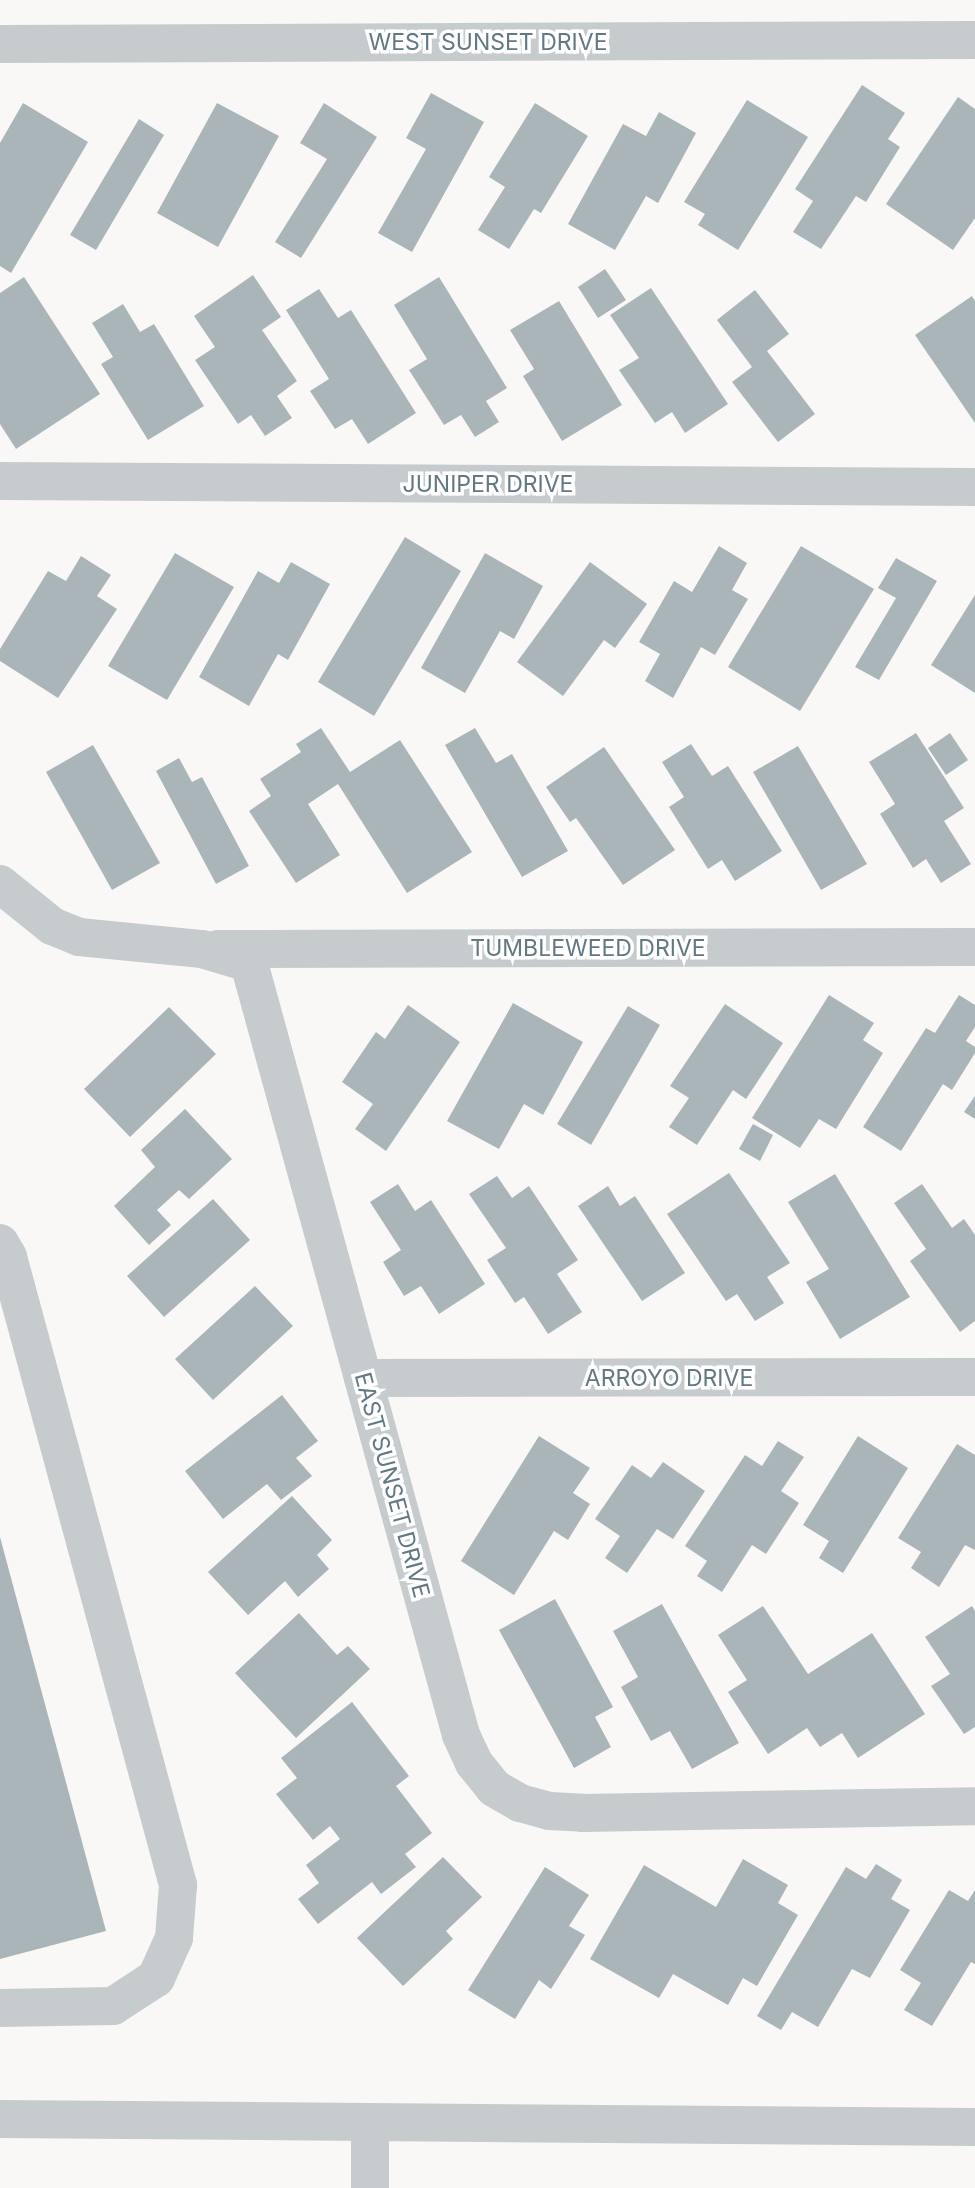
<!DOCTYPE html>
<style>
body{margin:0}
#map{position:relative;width:975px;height:2188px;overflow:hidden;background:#f9f8f6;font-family:Inter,sans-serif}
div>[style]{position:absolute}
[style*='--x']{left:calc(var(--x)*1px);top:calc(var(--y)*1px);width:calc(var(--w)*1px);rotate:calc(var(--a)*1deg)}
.building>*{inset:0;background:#aab5ba}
.minor>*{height:38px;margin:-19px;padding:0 19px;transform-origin:19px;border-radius:19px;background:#c6cbce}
span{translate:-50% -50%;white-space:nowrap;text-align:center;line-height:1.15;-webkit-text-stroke:7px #fff;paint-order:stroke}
.street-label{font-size:23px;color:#627883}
</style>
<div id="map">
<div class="building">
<i style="clip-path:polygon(862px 85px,905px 113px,888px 139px,900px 147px,866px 202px,856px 196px,821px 249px,793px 232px,813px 201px,795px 189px)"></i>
<i style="clip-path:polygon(431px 93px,484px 122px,412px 252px,378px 233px,426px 149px,406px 138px)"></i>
<i style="clip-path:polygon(958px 97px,975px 109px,975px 218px,953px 250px,886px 204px)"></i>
<i style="clip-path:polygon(747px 100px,808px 137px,738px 250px,698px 225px,705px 214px,684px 202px)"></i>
<i style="clip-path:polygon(23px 103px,88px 142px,11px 273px,0 266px,0 143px)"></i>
<i style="clip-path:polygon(217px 103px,279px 136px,218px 247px,157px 213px)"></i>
<i style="clip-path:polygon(324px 103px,377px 137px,301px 258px,275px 242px,327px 159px,300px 143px)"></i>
<i style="clip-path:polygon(535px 103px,588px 136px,541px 213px,534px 209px,509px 249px,478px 230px,505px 187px,489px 177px)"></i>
<i style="clip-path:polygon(659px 112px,696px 133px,658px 203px,646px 196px,615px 250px,568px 224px,623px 124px,646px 136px)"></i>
<i style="clip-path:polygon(139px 119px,164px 135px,96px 250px,70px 235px)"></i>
<i style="clip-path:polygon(605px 269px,626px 300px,598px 318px,578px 287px)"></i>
<i style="clip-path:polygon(253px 275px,281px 317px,262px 330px,297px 381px,277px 396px,292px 418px,265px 436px,251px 415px,238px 424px,195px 360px,215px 347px,194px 316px)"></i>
<i style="clip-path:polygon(24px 277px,100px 394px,16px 449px,0 424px,0 293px)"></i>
<i style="clip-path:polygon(439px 277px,507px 388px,486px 401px,499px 422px,475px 437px,461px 415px,444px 425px,409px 370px,427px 359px,394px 305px)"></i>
<i style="clip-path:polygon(651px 288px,728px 404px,685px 433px,672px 412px,655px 423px,619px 370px,639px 358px,610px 315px)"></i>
<i style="clip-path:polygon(319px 289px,338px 318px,351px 310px,416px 413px,368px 444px,352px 419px,335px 429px,310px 391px,329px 379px,286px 310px)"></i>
<i style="clip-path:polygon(755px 290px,789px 334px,767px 351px,815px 414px,778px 442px,732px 382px,752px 367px,717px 320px)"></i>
<i style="clip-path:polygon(972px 296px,975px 301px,975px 423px,915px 335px)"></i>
<i style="clip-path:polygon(559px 301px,622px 405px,562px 441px,523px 376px,534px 369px,510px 330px)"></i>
<i style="clip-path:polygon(123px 304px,140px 332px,154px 324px,204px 406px,148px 440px,101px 364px,113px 357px,92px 323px)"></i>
<i style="clip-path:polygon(405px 537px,461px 571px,374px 716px,318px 682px)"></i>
<i style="clip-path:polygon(719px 546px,747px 563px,732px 590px,748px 599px,715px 655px,701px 647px,673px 698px,645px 681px,660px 654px,639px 642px,674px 581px,692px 592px)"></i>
<i style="clip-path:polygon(801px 546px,874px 589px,800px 711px,728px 667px)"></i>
<i style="clip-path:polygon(175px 553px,234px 587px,167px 700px,108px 666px)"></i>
<i style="clip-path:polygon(485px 553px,543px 586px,514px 639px,500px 631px,465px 693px,421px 668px)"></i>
<i style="clip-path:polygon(81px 556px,111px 575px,97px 596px,117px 609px,58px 698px,0 661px,0 649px,48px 571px,66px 581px)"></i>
<i style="clip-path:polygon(896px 558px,937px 581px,879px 680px,855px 667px,896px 598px,878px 588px)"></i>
<i style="clip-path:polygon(291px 562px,330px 584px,288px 660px,278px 654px,249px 706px,199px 677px,258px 571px,279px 583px)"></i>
<i style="clip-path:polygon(590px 562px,647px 604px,615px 648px,604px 640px,563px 696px,517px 662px)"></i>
<i style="clip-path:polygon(975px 595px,975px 693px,931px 665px)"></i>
<i style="clip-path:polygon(321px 728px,350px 772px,400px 740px,472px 852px,407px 893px,338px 784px,308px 804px,340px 855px,296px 883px,249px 811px,271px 796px,260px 779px,301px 752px,296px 744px)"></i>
<i style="clip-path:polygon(475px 728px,496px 763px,512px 754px,568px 851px,522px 877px,445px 745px)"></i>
<i style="clip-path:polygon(916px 733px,964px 808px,944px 821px,971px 864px,941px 883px,926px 859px,913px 868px,880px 814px,895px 804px,869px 762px)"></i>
<i style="clip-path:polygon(950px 733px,968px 760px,946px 775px,928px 748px)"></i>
<i style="clip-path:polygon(691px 744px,712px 776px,728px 766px,782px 851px,735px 881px,722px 860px,708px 869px,669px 807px,684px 797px,662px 762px)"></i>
<i style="clip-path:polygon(93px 745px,160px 863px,112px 890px,46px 772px)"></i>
<i style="clip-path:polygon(798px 746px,867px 864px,821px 890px,753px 772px)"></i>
<i style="clip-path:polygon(604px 747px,675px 850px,623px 885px,576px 818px,570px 822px,546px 787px)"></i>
<i style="clip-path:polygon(179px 758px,192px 782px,202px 777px,249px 866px,216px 884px,156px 771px)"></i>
<i style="clip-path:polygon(829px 995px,874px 1023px,863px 1040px,883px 1053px,836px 1129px,819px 1119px,800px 1148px,752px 1118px)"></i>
<i style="clip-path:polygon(959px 995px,975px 1005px,975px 1027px,966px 1041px,975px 1047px,975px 1053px,952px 1090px,943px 1084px,901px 1151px,863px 1127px,926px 1028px,935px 1033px)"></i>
<i style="clip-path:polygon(513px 1003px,583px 1042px,543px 1115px,524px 1104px,499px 1149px,447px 1121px)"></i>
<i style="clip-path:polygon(725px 1004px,783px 1043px,746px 1099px,733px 1090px,697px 1145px,669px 1127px,689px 1098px,670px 1086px)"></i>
<i style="clip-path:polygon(408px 1005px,460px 1042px,386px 1151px,355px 1129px,373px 1104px,342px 1082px,376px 1032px,385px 1039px)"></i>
<i style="clip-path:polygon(628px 1006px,660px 1025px,591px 1145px,557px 1124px)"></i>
<i style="clip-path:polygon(169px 1007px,216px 1054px,130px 1137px,84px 1089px)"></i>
<i style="clip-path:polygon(975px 1096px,975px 1119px,964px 1112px)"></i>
<i style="clip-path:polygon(185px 1109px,232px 1159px,189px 1199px,179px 1190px,157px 1210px,171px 1225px,149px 1245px,114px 1206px,155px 1167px,141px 1150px)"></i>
<i style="clip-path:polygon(753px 1124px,773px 1135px,760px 1161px,739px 1149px)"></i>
<i style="clip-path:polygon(729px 1173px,790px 1263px,767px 1277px,784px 1303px,755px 1321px,737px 1294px,726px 1301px,667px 1214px)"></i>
<i style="clip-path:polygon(835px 1174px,910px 1297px,840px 1339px,806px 1282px,829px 1269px,788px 1202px)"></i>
<i style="clip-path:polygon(497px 1176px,512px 1198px,529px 1186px,578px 1260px,557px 1274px,582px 1312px,548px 1334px,524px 1297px,515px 1303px,487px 1260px,506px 1248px,469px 1194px)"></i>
<i style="clip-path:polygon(398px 1184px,415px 1211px,431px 1200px,485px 1284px,439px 1314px,421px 1286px,404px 1296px,383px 1262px,401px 1250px,370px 1202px)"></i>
<i style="clip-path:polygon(922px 1184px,952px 1228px,964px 1219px,975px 1235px,975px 1321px,960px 1332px,910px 1261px,926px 1249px,894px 1203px)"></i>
<i style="clip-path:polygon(608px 1186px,620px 1206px,635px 1196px,685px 1273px,642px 1301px,578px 1206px)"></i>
<i style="clip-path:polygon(213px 1199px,250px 1240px,164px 1317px,127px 1276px)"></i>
<i style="clip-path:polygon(255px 1286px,293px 1326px,213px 1400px,175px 1359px)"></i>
<i style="clip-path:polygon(282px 1395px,318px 1441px,296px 1458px,312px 1476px,281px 1500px,267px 1484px,223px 1519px,185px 1471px)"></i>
<i style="clip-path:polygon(539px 1436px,590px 1468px,573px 1493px,590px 1504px,568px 1540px,554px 1531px,514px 1595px,461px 1561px)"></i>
<i style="clip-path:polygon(858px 1436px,908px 1468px,843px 1573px,819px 1558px,829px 1541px,803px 1525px)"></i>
<i style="clip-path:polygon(778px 1441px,804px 1457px,781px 1491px,799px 1503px,766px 1554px,752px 1545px,722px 1592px,697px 1576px,707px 1561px,685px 1546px,745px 1455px,762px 1466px)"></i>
<i style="clip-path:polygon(957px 1444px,975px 1455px,975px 1550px,965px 1545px,939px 1587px,911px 1568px,921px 1552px,898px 1538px)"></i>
<i style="clip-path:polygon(663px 1462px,705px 1491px,673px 1539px,657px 1529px,627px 1573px,605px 1558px,620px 1536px,595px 1519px,632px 1465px,651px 1478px)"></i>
<i style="clip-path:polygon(292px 1496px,332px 1540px,317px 1555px,329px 1569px,298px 1597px,285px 1581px,248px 1615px,208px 1572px)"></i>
<i style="clip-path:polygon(0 1537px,106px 1931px,0 1959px)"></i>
<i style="clip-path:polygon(555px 1599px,613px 1707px,595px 1717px,611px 1747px,574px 1768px,499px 1630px)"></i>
<i style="clip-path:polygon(662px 1604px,739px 1743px,692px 1769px,670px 1731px,651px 1741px,621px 1687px,638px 1677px,613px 1631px)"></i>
<i style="clip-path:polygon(763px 1606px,808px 1674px,872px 1633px,925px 1714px,858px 1758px,842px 1733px,820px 1747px,807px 1728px,768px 1754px,728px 1692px,747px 1680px,718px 1635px)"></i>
<i style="clip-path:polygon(972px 1606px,975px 1611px,975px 1727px,964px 1734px,931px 1686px,950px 1674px,925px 1637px)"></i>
<i style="clip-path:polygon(299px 1613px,337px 1655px,348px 1646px,370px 1669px,296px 1738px,235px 1673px)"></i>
<i style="clip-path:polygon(352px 1702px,409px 1776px,396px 1786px,432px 1833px,405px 1854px,416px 1867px,381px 1894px,372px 1882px,318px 1924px,298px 1899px,319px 1883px,306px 1865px,340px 1839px,330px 1826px,313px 1840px,276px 1794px,297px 1778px,281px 1758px)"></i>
<i style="clip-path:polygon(443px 1857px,482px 1897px,446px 1931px,453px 1939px,403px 1986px,357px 1938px)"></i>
<i style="clip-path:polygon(743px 1859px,788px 1885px,778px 1903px,798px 1915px,757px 1986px,743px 1978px,728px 2005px,673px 1974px,659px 1998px,590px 1959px,644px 1865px,716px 1907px)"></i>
<i style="clip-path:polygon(876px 1864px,902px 1880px,891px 1899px,910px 1910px,870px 1978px,852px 1969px,818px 2027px,792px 2012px,781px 2030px,757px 2016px,846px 1867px,866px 1879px)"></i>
<i style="clip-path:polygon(545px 1867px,589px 1895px,569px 1926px,585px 1935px,551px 1989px,539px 1980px,515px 2019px,468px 1990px)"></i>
<i style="clip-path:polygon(949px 1890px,968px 1901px,975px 1890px,975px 1964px,971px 1962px,932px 2026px,904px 2010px,921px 1983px,900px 1970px)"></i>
</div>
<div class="minor">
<i style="--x:0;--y:44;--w:975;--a:-0.24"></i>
<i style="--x:0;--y:481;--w:975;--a:0.35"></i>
<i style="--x:0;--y:884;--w:67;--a:38.9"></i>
<i style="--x:52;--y:926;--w:29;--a:22"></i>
<i style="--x:79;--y:937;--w:124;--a:5.6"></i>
<i style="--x:202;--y:949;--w:49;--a:16.6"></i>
<i style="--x:249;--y:963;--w:801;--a:74.64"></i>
<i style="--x:461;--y:1735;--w:31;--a:65"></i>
<i style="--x:474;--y:1763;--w:32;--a:51"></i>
<i style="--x:494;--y:1788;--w:30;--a:30"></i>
<i style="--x:520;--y:1803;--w:31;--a:15"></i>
<i style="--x:550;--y:1811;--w:33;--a:3"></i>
<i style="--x:583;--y:1813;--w:392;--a:-1"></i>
<i style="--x:218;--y:949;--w:757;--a:-0.15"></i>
<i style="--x:0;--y:1243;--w:16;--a:60"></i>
<i style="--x:8;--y:1257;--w:651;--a:74.85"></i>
<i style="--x:178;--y:1885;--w:53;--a:94.3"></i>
<i style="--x:174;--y:1938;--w:44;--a:114.2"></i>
<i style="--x:156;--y:1978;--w:51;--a:146.9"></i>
<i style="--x:113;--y:2006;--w:113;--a:179"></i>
<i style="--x:363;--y:1378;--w:612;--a:-0.09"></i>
<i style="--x:0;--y:2119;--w:975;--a:0.47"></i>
<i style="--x:370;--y:2188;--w:66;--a:-90"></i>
</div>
<div class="street-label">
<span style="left:488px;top:42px">WEST SUNSET DRIVE</span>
<span style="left:488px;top:484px">JUNIPER DRIVE</span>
<span style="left:588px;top:948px">TUMBLEWEED DRIVE</span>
<span style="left:669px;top:1378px">ARROYO DRIVE</span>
<span style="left:392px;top:1485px;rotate:75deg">EAST SUNSET DRIVE</span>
</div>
</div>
